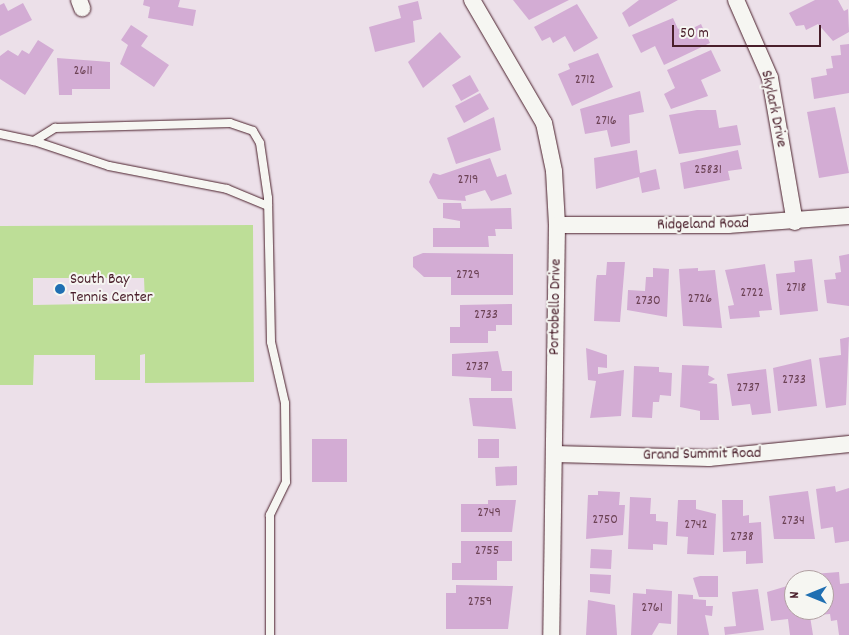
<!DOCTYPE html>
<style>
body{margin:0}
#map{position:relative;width:849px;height:635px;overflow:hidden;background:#ece0e9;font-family:Dekko,sans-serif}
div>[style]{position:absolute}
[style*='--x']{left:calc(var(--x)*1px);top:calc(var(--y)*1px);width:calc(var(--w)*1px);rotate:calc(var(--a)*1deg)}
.green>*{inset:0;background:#bdde97}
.building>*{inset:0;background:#d3acd4}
.roads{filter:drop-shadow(0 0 1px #4a1f2b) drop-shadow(0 0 1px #4a1f2b)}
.service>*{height:8px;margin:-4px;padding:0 4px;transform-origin:4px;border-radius:4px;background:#f6f6f2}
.minor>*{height:16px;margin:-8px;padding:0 8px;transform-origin:8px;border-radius:8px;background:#f6f6f2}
.dots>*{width:14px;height:14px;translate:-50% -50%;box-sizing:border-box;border:2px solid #f6f6f2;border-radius:50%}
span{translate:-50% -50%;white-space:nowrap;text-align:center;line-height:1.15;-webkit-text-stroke:4px #f6f6f2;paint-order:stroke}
.number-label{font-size:14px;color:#6c4255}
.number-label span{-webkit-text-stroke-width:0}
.street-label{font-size:16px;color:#4a1f2b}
.poi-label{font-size:16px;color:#4a1f2b}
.left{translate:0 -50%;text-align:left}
.north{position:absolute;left:784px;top:570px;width:50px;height:50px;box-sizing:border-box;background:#f6f6f2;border:1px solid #b1a0a2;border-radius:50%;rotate:270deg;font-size:14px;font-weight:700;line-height:20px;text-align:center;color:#4a1f2b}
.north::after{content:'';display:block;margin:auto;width:18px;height:22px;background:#1f6fb2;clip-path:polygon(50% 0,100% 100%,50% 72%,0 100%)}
.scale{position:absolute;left:672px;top:25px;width:149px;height:22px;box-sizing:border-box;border:2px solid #4a1f2b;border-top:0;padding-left:6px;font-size:15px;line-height:18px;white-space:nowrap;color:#4a1f2b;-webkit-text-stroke:4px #f6f6f2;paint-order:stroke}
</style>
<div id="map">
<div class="green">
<i style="clip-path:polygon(evenodd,253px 225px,254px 382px,145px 383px,145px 354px,140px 355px,140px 380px,95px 380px,95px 355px,34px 355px,33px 385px,0 385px,0 226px,253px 225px,33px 278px,144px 278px,145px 303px,33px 305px,33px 278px)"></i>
</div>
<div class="building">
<i style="clip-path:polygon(144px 0,180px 0,178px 7px,196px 10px,193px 26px,148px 18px,150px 7px,143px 5px)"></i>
<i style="clip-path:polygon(513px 0,569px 0,529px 20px)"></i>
<i style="clip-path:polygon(639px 0,678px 0,629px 27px,622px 13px)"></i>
<i style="clip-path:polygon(815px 0,838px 0,844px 11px,848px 9px,849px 32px,833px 41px,818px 24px,806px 30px,804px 25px,796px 26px,789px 13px)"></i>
<i style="clip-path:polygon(418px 1px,422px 19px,413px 21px,415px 42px,375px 52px,369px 27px,401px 18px,398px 6px)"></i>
<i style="clip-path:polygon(4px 3px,8px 11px,23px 3px,32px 20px,0 36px,0 5px)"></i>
<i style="clip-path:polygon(577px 4px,598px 38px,574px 52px,565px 36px,553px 43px,550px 37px,542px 41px,534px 27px)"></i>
<i style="clip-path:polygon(673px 18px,678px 29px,685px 26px,687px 31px,701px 24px,710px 43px,664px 65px,655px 46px,641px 53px,632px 35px)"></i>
<i style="clip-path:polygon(131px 25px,148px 36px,141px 46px,169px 65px,154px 87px,120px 64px,128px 45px,121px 40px)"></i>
<i style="clip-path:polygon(440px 32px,461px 57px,423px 88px,408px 62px)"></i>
<i style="clip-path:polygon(38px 40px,54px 50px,25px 95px,0 79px,0 56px,8px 50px,18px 56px,22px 50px,29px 54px)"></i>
<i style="clip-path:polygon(849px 44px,849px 93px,814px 99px,811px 78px,827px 75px,826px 69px,833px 68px,831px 56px,841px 55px,840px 45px)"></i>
<i style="clip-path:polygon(711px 50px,721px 71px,701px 80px,708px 96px,671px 109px,664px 94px,675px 88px,667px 70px)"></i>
<i style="clip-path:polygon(598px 53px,613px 87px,572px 106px,558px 74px,570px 69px,568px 64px)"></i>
<i style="clip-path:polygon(57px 58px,110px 62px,110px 89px,72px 89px,72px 80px,72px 95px,59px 95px)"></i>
<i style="clip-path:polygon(470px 75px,479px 91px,461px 101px,452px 85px)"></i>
<i style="clip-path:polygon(640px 91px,644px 112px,629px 115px,630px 143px,611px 147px,607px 130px,585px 134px,580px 109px)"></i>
<i style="clip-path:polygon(480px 93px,489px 109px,464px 123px,455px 106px)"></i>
<i style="clip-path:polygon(835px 107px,849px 173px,819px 178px,807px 112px)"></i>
<i style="clip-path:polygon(697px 110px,716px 110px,719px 128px,737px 125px,741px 145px,679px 154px,669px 115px)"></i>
<i style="clip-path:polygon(494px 117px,501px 150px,456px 164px,447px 138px)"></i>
<i style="clip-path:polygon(637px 150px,640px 173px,656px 169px,660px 189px,642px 193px,639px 177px,596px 189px,594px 158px)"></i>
<i style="clip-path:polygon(738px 150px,742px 169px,728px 171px,730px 180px,684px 189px,680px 163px)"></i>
<i style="clip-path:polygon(490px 158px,497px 177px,506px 174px,512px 194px,491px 201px,485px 190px,465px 196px,466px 201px,438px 199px,429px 182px,433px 173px,440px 175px)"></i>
<i style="clip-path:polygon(443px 203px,461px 203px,462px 209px,511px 208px,512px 229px,495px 229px,496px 236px,488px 236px,489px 247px,433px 247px,433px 228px,460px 228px,460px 221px,443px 218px)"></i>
<i style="clip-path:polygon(513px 254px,513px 295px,451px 295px,451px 277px,424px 277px,413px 267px,413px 257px,423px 253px)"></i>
<i style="clip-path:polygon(849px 254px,849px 306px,827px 303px,824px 280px,836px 279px,835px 273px,841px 272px,839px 256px)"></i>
<i style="clip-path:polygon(812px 259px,818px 311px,780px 315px,776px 274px,795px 272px,794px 261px)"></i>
<i style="clip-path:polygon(607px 262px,625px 262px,620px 322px,594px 321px,596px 280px,597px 275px,606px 275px)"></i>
<i style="clip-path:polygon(765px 264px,772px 310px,759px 311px,760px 317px,730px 319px,728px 306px,734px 305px,725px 270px)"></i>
<i style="clip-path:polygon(653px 268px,669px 269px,667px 317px,627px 310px,628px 290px,645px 291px,646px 277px,653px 277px)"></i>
<i style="clip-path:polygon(698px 268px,698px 271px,715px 270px,722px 328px,683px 326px,679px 269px)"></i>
<i style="clip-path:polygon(512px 304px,512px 325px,496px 325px,496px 331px,488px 331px,488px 343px,450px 343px,450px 327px,460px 327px,460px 305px)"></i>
<i style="clip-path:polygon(849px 337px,846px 405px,826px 408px,819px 358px,841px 355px,840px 339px)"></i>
<i style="clip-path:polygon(586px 348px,607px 355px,607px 368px,598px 367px,598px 374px,624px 370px,621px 416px,590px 418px,596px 381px,588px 380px)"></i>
<i style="clip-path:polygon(498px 351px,502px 371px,512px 371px,512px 391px,491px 391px,491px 378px,452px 376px,452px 354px)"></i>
<i style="clip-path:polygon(811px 359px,817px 406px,778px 411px,773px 368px)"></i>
<i style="clip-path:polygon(682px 365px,709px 366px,708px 375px,715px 379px,708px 383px,717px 384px,719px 420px,700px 420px,700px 411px,680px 407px)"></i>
<i style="clip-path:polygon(634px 366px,659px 367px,659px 372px,672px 373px,671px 396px,660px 395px,659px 402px,653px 402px,652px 418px,632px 417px)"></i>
<i style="clip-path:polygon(766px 369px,771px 413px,752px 415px,750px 404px,732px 406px,727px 374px)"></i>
<i style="clip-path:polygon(469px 398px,512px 398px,516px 429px,473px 426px)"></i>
<i style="clip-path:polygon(312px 439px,347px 439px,347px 482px,312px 482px)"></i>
<i style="clip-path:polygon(478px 439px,499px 439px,499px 458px,478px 458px)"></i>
<i style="clip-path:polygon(517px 466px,517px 485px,496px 486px,495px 467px)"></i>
<i style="clip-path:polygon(835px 486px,836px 492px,849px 488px,849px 541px,835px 543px,833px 527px,821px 529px,816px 489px)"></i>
<i style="clip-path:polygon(598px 491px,620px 492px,619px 505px,625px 505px,623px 535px,586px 539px,588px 495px,598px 495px)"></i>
<i style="clip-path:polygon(808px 491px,815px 539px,774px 539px,769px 496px)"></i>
<i style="clip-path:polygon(630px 497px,651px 498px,650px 514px,656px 514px,656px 521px,668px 522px,667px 545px,653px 544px,653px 550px,628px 549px)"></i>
<i style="clip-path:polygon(488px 500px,516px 500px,512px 532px,461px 532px,461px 504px,488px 504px)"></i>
<i style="clip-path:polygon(678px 500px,696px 500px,696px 509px,716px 514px,714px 555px,687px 554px,688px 537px,676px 536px)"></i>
<i style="clip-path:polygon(722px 500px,743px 500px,743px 516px,749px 515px,749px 523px,761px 522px,763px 563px,746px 564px,746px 551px,723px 552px)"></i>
<i style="clip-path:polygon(461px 541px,512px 541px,512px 561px,497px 561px,497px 580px,452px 580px,452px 563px,461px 563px)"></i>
<i style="clip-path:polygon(591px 549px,612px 550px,611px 569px,590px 568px)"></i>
<i style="clip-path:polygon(839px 572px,840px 584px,849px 583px,849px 635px,839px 635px,837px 620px,831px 621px,830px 614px,818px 615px,818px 610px,824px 610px,824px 580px,813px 580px,813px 574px)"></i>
<i style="clip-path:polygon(590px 574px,611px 575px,610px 594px,590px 592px)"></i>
<i style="clip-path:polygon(700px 576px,718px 576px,718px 597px,699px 597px,693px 578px)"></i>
<i style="clip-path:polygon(794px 584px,794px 610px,809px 610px,813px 635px,790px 635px,788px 619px,771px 621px,767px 592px)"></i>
<i style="clip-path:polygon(456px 585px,513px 586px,508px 629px,446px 629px,446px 593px,456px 593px)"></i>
<i style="clip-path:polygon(646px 589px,672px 591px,671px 624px,659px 623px,652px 635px,631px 635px,633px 593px,646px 594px)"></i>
<i style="clip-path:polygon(758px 589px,764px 630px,725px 635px,724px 627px,736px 626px,732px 592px)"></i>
<i style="clip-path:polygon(678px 594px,693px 595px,693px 599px,706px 600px,706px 606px,713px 606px,712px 616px,705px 615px,709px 635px,677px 635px)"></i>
<i style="clip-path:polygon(588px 600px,615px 605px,617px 635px,586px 635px)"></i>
</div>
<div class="roads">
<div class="service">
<i style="--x:0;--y:134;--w:35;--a:12"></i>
<i style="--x:34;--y:141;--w:25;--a:-32"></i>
<i style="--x:55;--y:128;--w:175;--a:-1.6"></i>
<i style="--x:230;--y:123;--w:24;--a:19"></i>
<i style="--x:253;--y:131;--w:14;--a:60"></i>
<i style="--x:260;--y:143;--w:56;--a:81.7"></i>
<i style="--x:268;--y:198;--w:144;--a:88.8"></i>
<i style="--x:271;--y:342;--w:63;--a:77.1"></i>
<i style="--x:285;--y:403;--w:79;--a:89.3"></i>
<i style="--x:286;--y:482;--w:37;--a:116"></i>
<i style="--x:270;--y:515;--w:120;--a:90"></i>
<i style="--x:34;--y:141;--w:79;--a:18.4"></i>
<i style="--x:109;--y:166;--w:120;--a:11"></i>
<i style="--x:227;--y:189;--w:44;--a:22.5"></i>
</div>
<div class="minor">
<i style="--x:79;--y:0;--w:9;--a:69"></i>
<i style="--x:472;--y:0;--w:143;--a:59.7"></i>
<i style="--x:544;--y:123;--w:49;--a:78.2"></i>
<i style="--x:554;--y:171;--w:54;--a:86.8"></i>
<i style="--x:557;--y:225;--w:410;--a:90.8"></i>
<i style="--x:736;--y:0;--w:85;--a:66.4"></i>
<i style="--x:770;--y:78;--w:146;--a:80.2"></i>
<i style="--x:557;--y:225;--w:171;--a:0"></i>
<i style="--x:728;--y:225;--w:121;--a:-4.3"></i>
<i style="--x:554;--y:454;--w:155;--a:1.5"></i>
<i style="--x:709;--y:458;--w:141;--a:-5.7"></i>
</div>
</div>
<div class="dots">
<i style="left:60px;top:289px;background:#1f6fb2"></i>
</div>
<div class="number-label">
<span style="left:83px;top:71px">2611</span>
<span style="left:585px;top:80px">2712</span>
<span style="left:606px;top:121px">2716</span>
<span style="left:708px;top:170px">25831</span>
<span style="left:468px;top:180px">2719</span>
<span style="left:468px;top:275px">2729</span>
<span style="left:796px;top:288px">2718</span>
<span style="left:752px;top:293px">2722</span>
<span style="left:700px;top:299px">2726</span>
<span style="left:648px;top:301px">2730</span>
<span style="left:486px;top:315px">2733</span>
<span style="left:477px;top:367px">2737</span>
<span style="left:794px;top:380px">2733</span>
<span style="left:748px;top:388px">2737</span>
<span style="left:489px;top:513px">2749</span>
<span style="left:605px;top:520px">2750</span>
<span style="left:793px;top:521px">2734</span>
<span style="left:696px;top:525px">2742</span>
<span style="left:742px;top:537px">2738</span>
<span style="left:487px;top:551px">2755</span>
<span style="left:480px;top:602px">2759</span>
<span style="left:652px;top:608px">2761</span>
</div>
<div class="street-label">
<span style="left:773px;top:109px;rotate:78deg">Skylark Drive</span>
<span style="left:703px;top:225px;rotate:-1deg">Ridgeland Road</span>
<span style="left:556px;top:307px;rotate:-89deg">Portobello Drive</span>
<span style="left:702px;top:455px;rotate:-1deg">Grand Summit Road</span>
</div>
<div class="poi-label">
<span class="left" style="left:70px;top:289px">South Bay<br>Tennis Center</span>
</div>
<div class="north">N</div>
<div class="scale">50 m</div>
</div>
